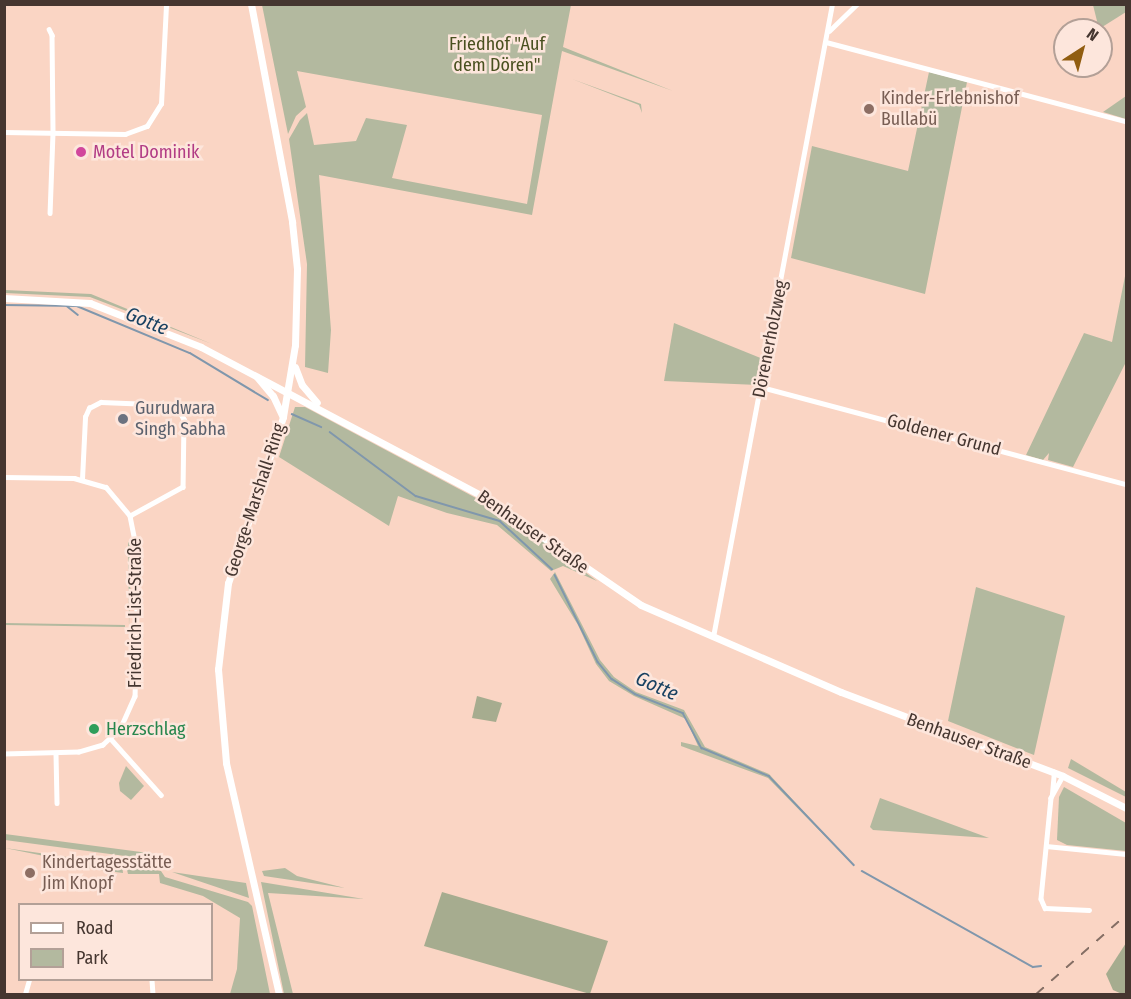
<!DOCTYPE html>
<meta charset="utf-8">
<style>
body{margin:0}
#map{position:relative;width:1131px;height:999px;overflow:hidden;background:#fad5c4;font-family:"Fira Sans Condensed",sans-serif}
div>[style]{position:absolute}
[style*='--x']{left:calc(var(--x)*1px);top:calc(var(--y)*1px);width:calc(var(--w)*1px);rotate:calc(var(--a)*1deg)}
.green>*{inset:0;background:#b3b99f}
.forest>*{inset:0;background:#a6ac8f}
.stream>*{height:1.5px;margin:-0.75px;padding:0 0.75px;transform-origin:0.75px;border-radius:0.75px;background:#8097ac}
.minor>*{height:4.5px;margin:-2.25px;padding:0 2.25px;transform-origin:2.25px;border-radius:2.25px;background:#fff}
.secondary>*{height:7px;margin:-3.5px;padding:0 3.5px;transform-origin:3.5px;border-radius:3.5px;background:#fff}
.rail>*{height:1.5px;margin-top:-0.75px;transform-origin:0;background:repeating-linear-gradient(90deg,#846e64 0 10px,transparent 0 20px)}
.dots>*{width:16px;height:16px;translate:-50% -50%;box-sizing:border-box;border:3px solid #fde6dc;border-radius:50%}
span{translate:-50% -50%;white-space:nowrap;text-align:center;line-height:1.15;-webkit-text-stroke:5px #fde6dc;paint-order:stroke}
.park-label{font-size:18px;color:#49501f}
.education-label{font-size:18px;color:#785e54}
.left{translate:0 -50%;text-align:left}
.hotel-label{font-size:18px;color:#b23c85}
.street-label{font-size:18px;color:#453630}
.worship-label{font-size:18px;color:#5b616d}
.leisure-label{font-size:18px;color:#27864d}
.water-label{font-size:20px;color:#194262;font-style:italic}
.frame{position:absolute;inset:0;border:6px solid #453630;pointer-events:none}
.legend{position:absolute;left:18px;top:903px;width:195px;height:78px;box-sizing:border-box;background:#fde6dc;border:2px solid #b3a097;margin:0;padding:8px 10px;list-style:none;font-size:18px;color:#453630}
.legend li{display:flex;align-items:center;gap:12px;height:30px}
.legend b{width:30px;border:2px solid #b3a097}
.north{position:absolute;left:1053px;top:18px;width:60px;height:60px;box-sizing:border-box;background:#fde6dc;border:2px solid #b3a097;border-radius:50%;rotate:36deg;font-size:16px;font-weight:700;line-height:24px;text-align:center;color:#453630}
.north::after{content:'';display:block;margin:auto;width:21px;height:27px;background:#915d10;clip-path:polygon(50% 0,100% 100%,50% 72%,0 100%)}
</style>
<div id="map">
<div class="green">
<i style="clip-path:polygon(262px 5px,571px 5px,563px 47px,673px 91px,562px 51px,532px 215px,319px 175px,331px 330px,328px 373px,305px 367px,307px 264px,289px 139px,300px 120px,307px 113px,314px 145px,356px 141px,366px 118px,407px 125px,392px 178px,527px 204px,542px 115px,297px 71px,306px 107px,296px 116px,288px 134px)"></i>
<i style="clip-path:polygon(1093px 5px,1126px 5px,1126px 12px,1099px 29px)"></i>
<i style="clip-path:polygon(929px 72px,967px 82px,925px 294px,791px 258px,812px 146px,908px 171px)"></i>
<i style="clip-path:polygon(572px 79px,641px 104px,642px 113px,639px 105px)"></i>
<i style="clip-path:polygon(1126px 96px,1126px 119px,1103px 112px)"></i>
<i style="clip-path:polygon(1126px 271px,1126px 362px,1073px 467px,1048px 460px,1049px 453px,1043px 460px,1026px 455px,1084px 333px,1112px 342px)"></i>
<i style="clip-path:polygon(5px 290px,91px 294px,212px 344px,90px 297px,5px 293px)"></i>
<i style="clip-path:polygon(674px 323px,763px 359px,758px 385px,664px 381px)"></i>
<i style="clip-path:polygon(295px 407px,305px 407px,506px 514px,597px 581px,563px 566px,551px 571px,497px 525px,447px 513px,398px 496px,389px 526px,279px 457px)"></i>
<i style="clip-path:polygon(128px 542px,132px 544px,129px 626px)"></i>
<i style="clip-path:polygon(555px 572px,600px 660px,614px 677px,636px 692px,684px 710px,705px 747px,769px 774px,855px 867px,768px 778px,681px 746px,681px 742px,698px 746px,686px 719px,634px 696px,609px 681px,596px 664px,578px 625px,550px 579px)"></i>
<i style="clip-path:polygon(976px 587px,1065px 616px,1034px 755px,948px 721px)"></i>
<i style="clip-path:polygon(5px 623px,125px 625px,125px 627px,5px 625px)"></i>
<i style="clip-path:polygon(1071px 759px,1126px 792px,1126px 797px,1068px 768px)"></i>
<i style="clip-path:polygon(126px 766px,144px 786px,131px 800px,120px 791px,119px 783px)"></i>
<i style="clip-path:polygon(1064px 787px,1126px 823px,1126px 851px,1067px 845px,1057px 840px,1059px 797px)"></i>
<i style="clip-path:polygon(880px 798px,989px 838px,873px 830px,870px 827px)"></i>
<i style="clip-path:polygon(5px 834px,156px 854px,155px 860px,5px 840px)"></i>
<i style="clip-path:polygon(5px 848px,122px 865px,123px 873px,49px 863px,49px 857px)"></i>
<i style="clip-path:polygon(126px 866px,161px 871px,165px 877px,248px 902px,252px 906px,270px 994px,230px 994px,237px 969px,240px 918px,203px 896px,160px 883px,159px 874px,128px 874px)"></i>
<i style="clip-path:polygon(285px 868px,297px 876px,345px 888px,264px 876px,262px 871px)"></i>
<i style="clip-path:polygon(172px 872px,246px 883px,249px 898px)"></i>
<i style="clip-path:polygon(261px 882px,364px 899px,268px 893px,293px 994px,284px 994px)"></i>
</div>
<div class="forest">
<i style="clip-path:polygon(477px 696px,502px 703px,496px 722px,472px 718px)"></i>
<i style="clip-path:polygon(442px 892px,608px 941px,590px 994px,424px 946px)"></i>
<i style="clip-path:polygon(1126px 943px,1126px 994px,1122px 994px,1113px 990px,1106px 974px)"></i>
</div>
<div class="stream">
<i style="--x:4;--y:305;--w:73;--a:0.8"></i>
<i style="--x:77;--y:306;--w:122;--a:22.6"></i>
<i style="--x:190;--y:353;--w:91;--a:31.1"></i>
<i style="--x:67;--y:306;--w:14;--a:39"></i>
<i style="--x:292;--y:414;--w:32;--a:24"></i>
<i style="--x:330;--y:432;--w:107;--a:36.7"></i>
<i style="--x:416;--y:496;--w:88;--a:16.6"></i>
<i style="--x:500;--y:521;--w:71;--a:42.7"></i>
<i style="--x:555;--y:575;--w:97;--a:63.7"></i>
<i style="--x:598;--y:662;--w:22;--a:51"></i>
<i style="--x:612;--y:679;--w:27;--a:33"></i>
<i style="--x:635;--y:694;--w:52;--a:21.6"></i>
<i style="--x:683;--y:713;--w:40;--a:62"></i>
<i style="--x:702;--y:748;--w:73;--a:22.7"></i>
<i style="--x:769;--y:776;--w:123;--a:46.3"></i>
<i style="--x:862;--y:871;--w:196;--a:29.3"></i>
<i style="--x:1033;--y:967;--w:8;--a:-7"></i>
</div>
<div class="minor">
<i style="--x:49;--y:29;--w:7;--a:63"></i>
<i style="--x:52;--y:35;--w:98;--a:89.4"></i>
<i style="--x:53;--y:133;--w:80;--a:92.1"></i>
<i style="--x:829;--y:31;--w:39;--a:-44"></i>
<i style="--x:826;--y:42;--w:310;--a:14.8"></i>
<i style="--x:4;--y:132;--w:121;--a:0.9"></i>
<i style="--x:125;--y:134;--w:23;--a:-20"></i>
<i style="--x:147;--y:126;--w:26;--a:-58"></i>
<i style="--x:161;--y:104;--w:100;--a:-87.1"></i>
<i style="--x:761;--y:387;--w:378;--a:14.9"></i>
<i style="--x:4;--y:477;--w:70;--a:0.8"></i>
<i style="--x:74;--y:478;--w:33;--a:16"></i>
<i style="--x:106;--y:487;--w:38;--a:50"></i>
<i style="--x:130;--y:516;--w:41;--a:78.7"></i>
<i style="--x:138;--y:556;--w:140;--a:91.2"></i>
<i style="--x:135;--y:696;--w:35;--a:114"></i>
<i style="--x:121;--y:728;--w:25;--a:137"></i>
<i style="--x:103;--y:745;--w:25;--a:164"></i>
<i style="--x:79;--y:752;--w:75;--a:178.5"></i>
<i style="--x:82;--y:479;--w:62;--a:-87.2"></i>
<i style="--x:85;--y:417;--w:10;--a:-66"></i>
<i style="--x:89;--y:408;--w:13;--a:-27"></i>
<i style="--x:101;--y:402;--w:74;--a:2.3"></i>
<i style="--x:175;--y:405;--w:17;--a:57"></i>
<i style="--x:184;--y:419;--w:68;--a:90.8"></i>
<i style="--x:183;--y:487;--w:60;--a:151.3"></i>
<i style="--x:713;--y:637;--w:644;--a:-79.35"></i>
<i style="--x:111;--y:739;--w:75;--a:48.2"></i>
<i style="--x:56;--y:754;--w:49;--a:88.8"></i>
<i style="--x:1063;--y:776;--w:25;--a:119"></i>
<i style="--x:1051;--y:798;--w:101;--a:95.7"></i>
<i style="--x:1041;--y:899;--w:10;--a:66"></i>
<i style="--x:1045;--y:908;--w:44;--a:2.6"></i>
<i style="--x:1052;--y:794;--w:22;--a:-85"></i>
<i style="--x:1046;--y:846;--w:80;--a:5.7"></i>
<i style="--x:152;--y:980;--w:14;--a:86"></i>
<i style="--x:25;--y:994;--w:15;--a:-74"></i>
</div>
<div class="secondary">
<i style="--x:251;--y:4;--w:222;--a:79.3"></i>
<i style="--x:292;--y:222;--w:47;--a:83.9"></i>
<i style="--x:297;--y:269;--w:76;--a:91.5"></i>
<i style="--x:295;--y:345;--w:73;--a:99.5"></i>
<i style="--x:283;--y:417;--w:175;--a:108.3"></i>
<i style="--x:228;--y:583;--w:87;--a:96.6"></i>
<i style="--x:218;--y:669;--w:94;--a:85.1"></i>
<i style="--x:226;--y:763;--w:237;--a:77.1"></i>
<i style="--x:4;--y:298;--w:86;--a:3.3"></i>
<i style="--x:90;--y:303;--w:119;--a:21.6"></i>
<i style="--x:201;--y:347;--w:317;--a:27.9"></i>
<i style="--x:481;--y:495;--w:194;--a:34.5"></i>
<i style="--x:641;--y:605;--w:218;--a:23.5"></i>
<i style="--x:841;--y:692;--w:237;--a:20.7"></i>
<i style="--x:1063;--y:776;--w:71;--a:26.9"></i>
<i style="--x:295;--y:367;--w:19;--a:69"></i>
<i style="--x:302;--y:385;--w:23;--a:50"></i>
<i style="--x:257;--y:377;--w:25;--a:50"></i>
<i style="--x:273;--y:396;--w:23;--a:65"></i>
</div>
<div class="rail">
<i style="--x:1036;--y:994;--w:120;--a:-41.3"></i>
</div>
<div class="dots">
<i style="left:869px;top:109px;background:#8d6e63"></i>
<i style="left:81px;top:152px;background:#d1479c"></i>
<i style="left:123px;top:419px;background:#6b7280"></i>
<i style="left:94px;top:729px;background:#2e9e5b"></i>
<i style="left:30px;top:873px;background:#8d6e63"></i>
</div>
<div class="park-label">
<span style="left:497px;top:55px">Friedhof "Auf<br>dem Dören"</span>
</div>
<div class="education-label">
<span class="left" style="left:881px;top:109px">Kinder-Erlebnishof<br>Bullabü</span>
<span class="left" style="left:42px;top:873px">Kindertagesstätte<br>Jim Knopf</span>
</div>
<div class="hotel-label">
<span class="left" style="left:93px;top:152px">Motel Dominik</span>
</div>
<div class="street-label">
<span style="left:770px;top:339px;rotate:-79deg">Dörenerholzweg</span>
<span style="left:944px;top:435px;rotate:15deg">Goldener Grund</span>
<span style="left:255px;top:500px;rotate:-72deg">George-Marshall-Ring</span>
<span style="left:533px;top:532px;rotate:35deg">Benhauser Straße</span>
<span style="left:135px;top:613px;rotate:-90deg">Friedrich-List-Straße</span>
<span style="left:969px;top:741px;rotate:20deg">Benhauser Straße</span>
</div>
<div class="worship-label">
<span class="left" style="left:135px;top:419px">Gurudwara<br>Singh Sabha</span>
</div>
<div class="leisure-label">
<span class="left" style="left:106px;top:729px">Herzschlag</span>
</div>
<div class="water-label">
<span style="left:147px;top:321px;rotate:22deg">Gotte</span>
<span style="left:657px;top:686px;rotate:24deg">Gotte</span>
</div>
<div class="frame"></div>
<ul class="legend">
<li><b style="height:8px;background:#fff"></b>Road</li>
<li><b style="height:16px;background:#b3b99f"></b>Park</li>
</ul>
<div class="north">N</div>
</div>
